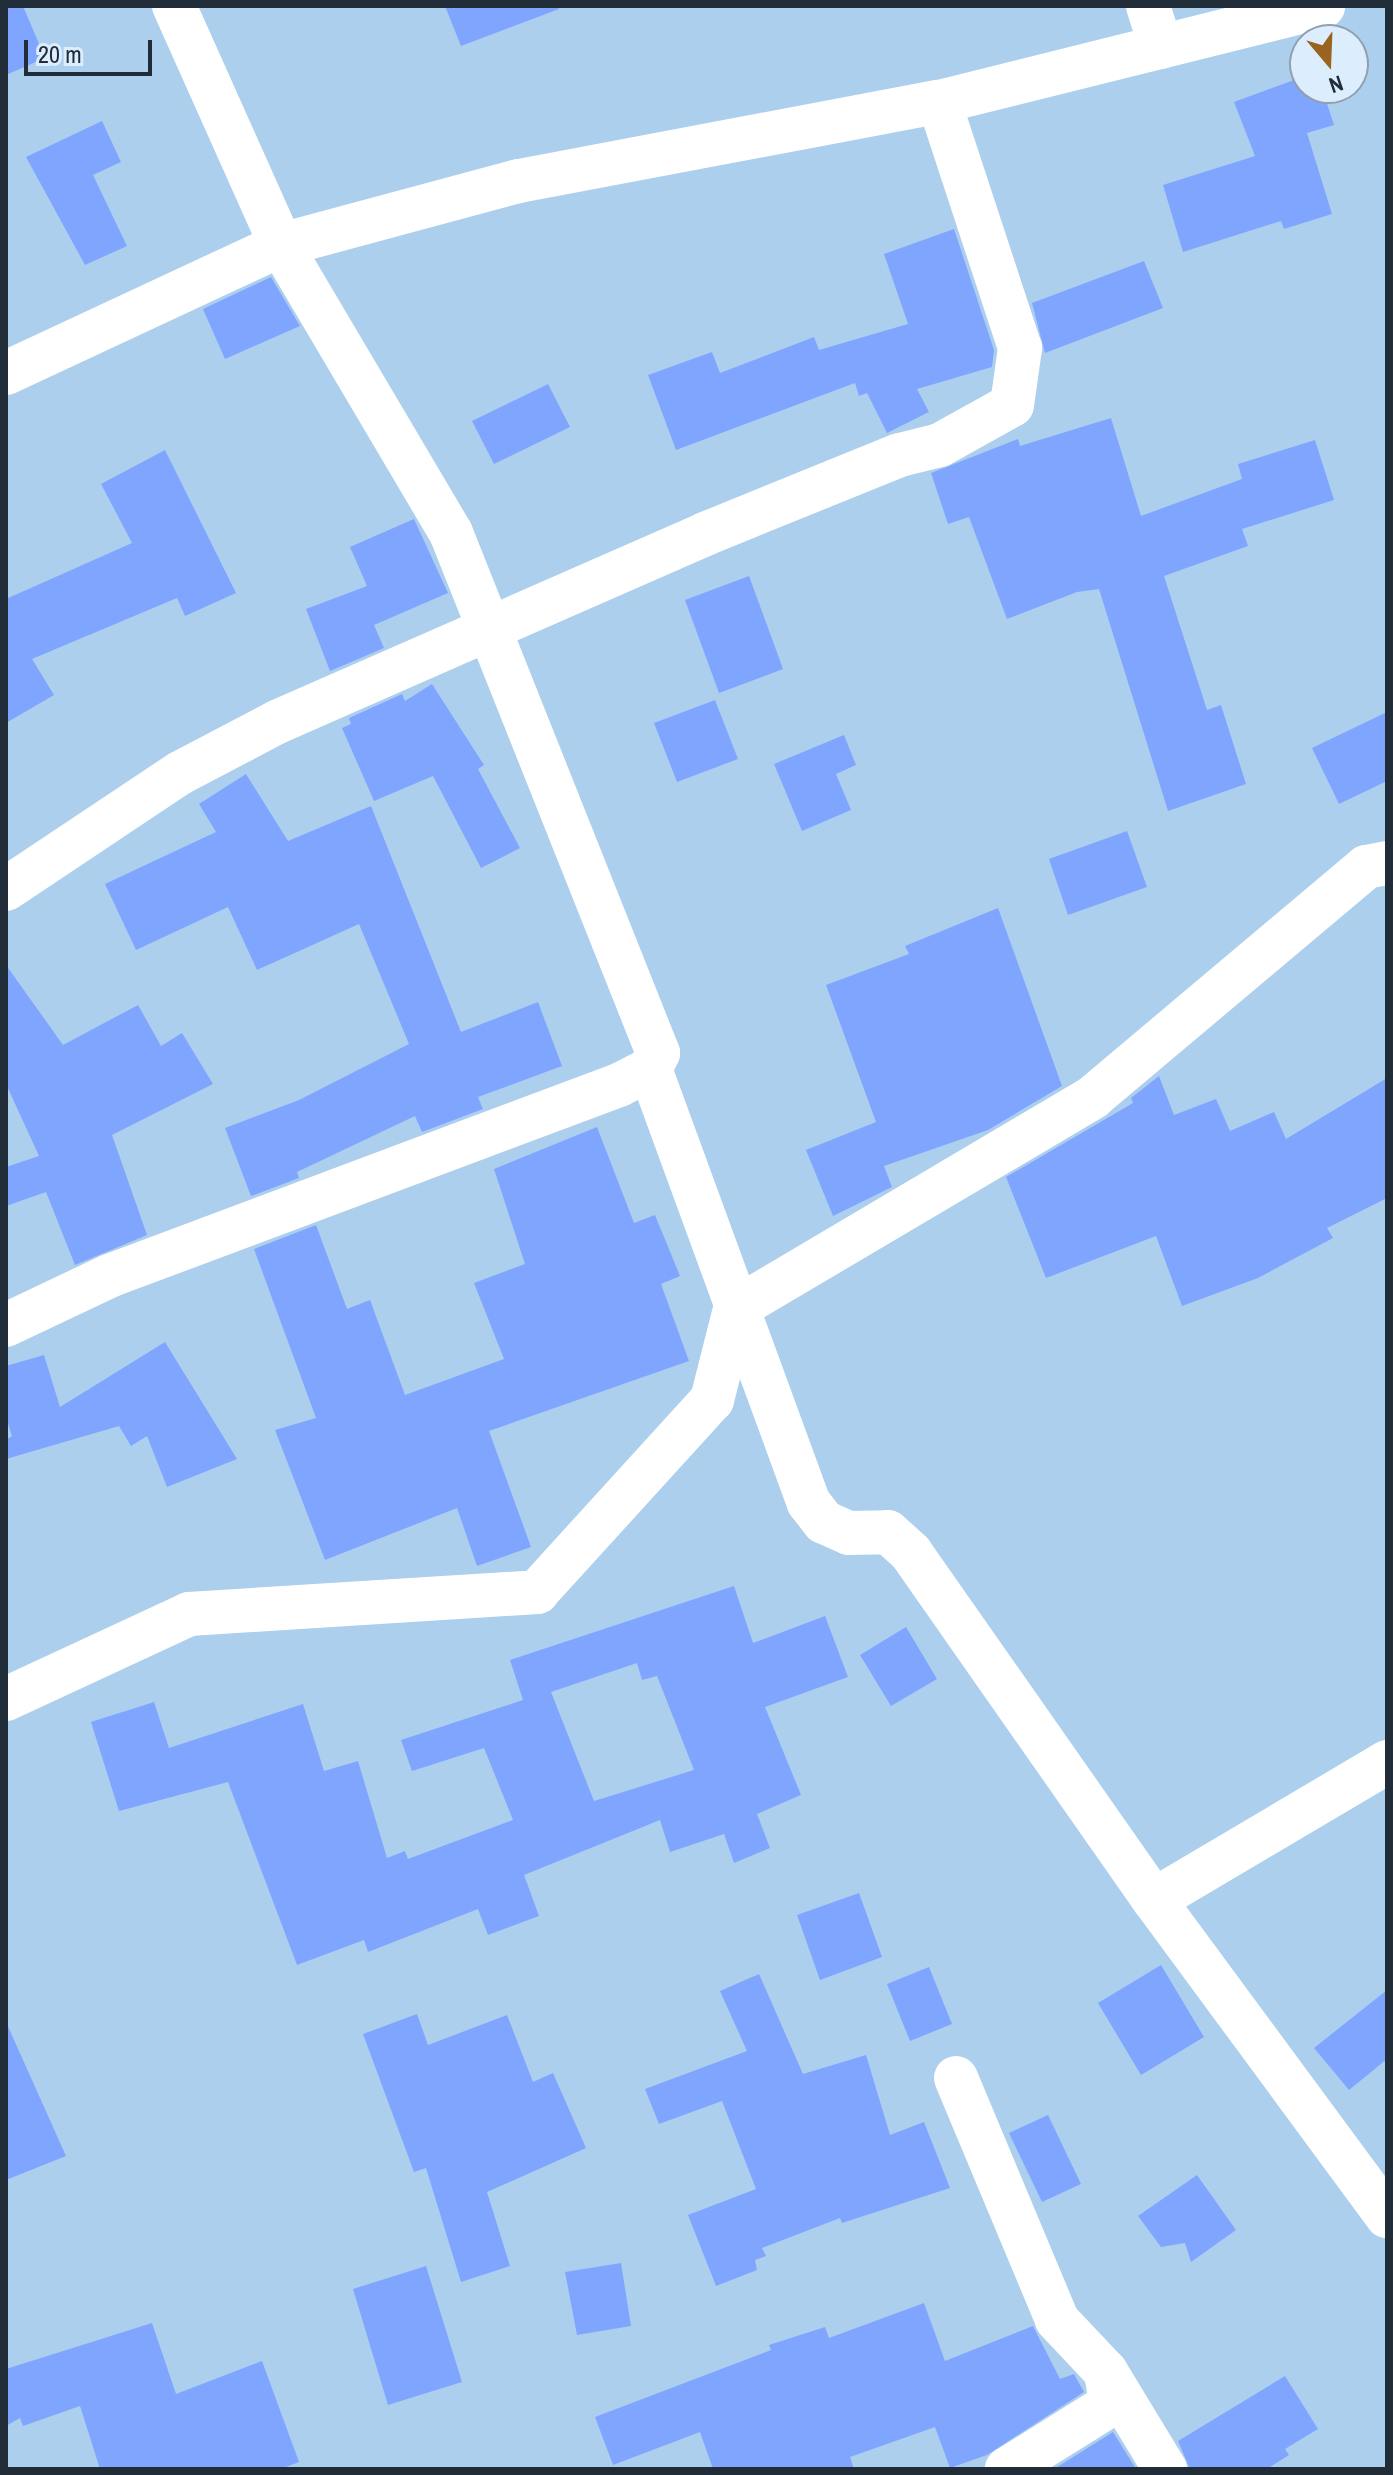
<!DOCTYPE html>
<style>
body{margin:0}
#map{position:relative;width:1393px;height:2475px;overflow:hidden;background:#accfee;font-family:"Archivo Narrow",sans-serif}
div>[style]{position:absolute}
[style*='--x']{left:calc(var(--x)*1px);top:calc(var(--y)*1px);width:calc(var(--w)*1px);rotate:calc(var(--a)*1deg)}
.building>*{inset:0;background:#80a5fe}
.minor>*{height:44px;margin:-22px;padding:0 22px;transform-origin:22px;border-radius:22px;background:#fff}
span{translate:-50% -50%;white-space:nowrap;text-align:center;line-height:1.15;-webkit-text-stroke:8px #dcedfe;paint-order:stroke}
.frame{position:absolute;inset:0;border:8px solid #202d39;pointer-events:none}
.north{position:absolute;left:1289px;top:24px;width:80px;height:80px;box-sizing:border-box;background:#dcedfe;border:2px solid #91a0af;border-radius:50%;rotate:161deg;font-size:22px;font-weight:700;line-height:32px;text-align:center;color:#202d39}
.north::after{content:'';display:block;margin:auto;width:28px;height:36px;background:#9b6320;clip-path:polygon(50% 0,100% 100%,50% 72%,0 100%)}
.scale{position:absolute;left:24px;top:40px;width:128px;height:36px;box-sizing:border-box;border:4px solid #202d39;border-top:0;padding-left:10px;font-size:24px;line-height:28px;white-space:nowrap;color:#202d39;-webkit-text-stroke:6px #dcedfe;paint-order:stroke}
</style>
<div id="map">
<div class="building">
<i style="clip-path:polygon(6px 6px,23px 6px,45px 58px,6px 75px)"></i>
<i style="clip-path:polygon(445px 6px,558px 6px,559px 9px,461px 46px)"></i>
<i style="clip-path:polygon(1305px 76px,1305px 88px,1322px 88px,1334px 125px,1307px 133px,1332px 214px,1284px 229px,1281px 221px,1183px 252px,1163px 185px,1255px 156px,1234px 102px)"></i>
<i style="clip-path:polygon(102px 121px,121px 162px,93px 175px,127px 246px,85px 265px,26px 157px)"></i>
<i style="clip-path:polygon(954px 229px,994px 350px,992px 367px,917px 389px,929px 412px,887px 433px,867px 393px,859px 396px,855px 383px,676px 450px,648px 375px,712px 352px,720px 373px,814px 337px,819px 350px,908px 324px,884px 254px)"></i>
<i style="clip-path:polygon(1144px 261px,1163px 308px,1045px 353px,1032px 303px)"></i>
<i style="clip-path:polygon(271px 277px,300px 326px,225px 359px,203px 309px)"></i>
<i style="clip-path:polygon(548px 384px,570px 427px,494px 464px,472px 421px)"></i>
<i style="clip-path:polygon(1111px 418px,1141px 516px,1242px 479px,1238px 464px,1315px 440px,1334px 500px,1242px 529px,1248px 546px,1164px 576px,1207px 710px,1221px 705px,1246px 784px,1168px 811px,1099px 589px,1077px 592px,1007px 619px,969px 517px,948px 524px,931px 473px,1018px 439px,1020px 446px)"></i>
<i style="clip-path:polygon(165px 450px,236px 593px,185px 616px,177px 598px,32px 659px,54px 695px,6px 723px,6px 599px,132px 543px,101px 484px)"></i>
<i style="clip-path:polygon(414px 519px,448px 593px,374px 625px,384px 648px,330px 671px,306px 609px,367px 586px,350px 547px)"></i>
<i style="clip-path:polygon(749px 576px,783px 669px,719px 693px,685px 600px)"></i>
<i style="clip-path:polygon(432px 684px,484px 765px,478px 769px,520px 848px,481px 868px,433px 776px,374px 801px,342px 728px,351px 724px,349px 718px,402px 694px,405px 701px)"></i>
<i style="clip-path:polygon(715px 700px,738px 759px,677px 782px,654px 723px)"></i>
<i style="clip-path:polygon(1387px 712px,1387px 781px,1339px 804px,1312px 748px)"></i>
<i style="clip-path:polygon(844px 735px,856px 765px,836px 774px,851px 810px,802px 831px,774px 764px)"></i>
<i style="clip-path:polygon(246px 774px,288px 841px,371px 806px,461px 1032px,538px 1002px,562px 1066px,478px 1097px,483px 1109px,422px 1132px,415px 1116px,297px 1172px,299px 1178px,251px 1196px,225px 1128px,299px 1100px,409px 1044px,359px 924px,257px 970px,228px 907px,136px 950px,105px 884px,216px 832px,199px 804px)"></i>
<i style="clip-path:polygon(1127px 831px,1147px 887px,1068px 915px,1049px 859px)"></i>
<i style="clip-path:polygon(998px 908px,1062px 1086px,988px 1130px,884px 1166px,892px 1187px,833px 1216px,806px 1150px,876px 1122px,826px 985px,909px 954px,905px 946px)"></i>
<i style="clip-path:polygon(6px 965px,63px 1045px,138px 1005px,161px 1046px,182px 1033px,213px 1084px,112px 1135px,147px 1235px,75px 1265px,46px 1192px,6px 1206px,6px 1167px,39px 1156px,6px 1084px)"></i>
<i style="clip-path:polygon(1159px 1076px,1174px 1115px,1216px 1099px,1230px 1131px,1274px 1112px,1286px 1139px,1387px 1078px,1387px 1198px,1327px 1228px,1333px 1238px,1258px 1278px,1182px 1306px,1156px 1236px,1046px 1278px,1006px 1177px,1133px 1103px,1131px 1098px)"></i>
<i style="clip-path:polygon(597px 1127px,634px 1223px,655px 1215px,680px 1276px,661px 1284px,689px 1361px,489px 1431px,531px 1547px,477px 1566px,457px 1508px,325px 1560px,275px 1430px,316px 1418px,254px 1249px,316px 1225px,347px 1309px,370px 1300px,405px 1395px,504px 1359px,474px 1283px,525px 1264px,494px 1169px)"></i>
<i style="clip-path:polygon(165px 1342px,237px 1459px,167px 1487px,147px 1436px,131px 1446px,119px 1426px,6px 1459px,6px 1440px,12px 1436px,6px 1417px,6px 1366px,44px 1355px,60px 1407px)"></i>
<i style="clip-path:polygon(evenodd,734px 1586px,753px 1643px,825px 1616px,848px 1677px,765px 1707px,801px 1795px,757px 1814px,770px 1848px,734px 1863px,724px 1834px,670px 1852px,660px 1820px,524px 1875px,539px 1916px,488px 1935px,478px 1909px,368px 1952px,364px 1940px,297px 1965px,228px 1782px,119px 1811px,91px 1722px,154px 1702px,169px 1748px,303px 1704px,324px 1771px,358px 1761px,387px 1858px,405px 1851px,408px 1859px,513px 1820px,484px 1748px,412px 1771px,401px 1740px,523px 1700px,510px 1660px,734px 1586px,637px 1663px,642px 1680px,657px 1676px,694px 1770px,594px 1801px,551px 1692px,637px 1663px)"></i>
<i style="clip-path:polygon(906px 1627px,937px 1679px,891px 1706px,860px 1655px)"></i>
<i style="clip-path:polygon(859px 1893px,882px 1957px,820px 1980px,797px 1915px)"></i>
<i style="clip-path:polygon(1161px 1965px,1204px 2037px,1141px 2075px,1098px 2003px)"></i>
<i style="clip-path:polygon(929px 1967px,952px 2024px,910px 2041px,887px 1984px)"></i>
<i style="clip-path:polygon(759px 1974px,803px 2074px,866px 2055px,890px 2135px,924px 2122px,950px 2188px,842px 2223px,840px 2218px,762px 2248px,766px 2256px,755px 2260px,757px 2270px,716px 2286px,688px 2215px,756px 2189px,722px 2101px,659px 2124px,645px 2089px,747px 2051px,720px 1991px)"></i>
<i style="clip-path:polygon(1387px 1990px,1387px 2059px,1349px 2090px,1314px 2048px)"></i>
<i style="clip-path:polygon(417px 2014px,428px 2045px,507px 2015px,533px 2082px,553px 2073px,586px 2148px,487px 2192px,510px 2266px,461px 2282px,426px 2168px,414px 2172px,363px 2034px)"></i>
<i style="clip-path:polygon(6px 2022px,66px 2156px,6px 2180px)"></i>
<i style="clip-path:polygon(1048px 2115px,1081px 2184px,1042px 2202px,1009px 2133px)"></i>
<i style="clip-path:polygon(1197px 2175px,1236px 2230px,1191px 2262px,1185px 2243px,1161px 2247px,1138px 2216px)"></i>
<i style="clip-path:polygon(621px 2263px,631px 2326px,577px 2335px,565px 2272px)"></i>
<i style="clip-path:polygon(426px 2266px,462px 2382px,388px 2405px,353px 2289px)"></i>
<i style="clip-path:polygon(924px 2303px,945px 2361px,1033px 2326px,1060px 2379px,1074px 2374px,1084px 2392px,987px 2455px,950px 2468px,935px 2427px,850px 2457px,854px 2469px,713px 2469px,700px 2432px,613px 2465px,595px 2417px,771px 2350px,769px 2345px,825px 2327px,829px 2338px)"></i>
<i style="clip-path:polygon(152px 2323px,176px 2394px,262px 2361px,299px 2462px,281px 2469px,100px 2469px,80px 2406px,23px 2426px,20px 2418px,6px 2426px,6px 2369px)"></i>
<i style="clip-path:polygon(1285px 2376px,1318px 2429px,1285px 2449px,1289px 2455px,1267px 2469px,1190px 2469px,1178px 2441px)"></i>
<i style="clip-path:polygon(1113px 2432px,1136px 2469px,1054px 2469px)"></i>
</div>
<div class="minor">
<i style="--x:1148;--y:6;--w:43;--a:72.4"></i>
<i style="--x:6;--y:373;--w:303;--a:-25"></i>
<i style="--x:281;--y:245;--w:246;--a:-15.1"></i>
<i style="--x:519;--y:181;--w:427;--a:-10.7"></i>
<i style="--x:939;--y:102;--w:396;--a:-14"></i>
<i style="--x:6;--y:889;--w:209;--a:-33.7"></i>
<i style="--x:180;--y:773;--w:110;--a:-27.7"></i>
<i style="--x:277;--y:722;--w:467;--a:-23.7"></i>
<i style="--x:705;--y:534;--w:210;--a:-22.1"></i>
<i style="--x:900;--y:455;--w:41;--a:-14"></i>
<i style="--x:940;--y:445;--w:82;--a:-29.1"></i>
<i style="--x:1012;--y:405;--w:58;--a:-82"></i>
<i style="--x:1020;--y:348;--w:259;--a:-108.2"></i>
<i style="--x:650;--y:1069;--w:462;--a:69.9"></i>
<i style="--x:809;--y:1503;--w:24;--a:52"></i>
<i style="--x:824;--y:1522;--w:27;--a:24"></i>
<i style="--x:849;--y:1533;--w:39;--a:-1"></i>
<i style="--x:888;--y:1532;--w:31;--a:42"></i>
<i style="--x:911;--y:1553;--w:424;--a:55"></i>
<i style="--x:1154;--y:1900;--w:393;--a:53.6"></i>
<i style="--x:6;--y:1325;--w:114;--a:-25.4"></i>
<i style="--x:109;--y:1276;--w:545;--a:-20.53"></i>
<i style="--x:619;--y:1085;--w:35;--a:-27"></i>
<i style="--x:650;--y:1069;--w:18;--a:-63"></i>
<i style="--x:658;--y:1053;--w:560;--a:-111.71"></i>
<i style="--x:451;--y:533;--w:334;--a:-120.6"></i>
<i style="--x:281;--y:245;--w:262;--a:-114.1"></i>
<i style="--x:6;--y:1699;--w:202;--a:-24.9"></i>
<i style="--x:189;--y:1614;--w:349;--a:-3.6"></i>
<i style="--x:537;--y:1592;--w:260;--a:-47.7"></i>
<i style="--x:712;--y:1400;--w:94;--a:-75.8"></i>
<i style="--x:735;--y:1309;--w:416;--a:-30.6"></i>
<i style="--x:1093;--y:1097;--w:357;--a:-40.1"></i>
<i style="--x:1366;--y:867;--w:21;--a:-11"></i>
<i style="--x:1154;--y:1900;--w:271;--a:-30.6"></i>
<i style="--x:956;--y:2078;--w:262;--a:67.3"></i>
<i style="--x:1057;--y:2320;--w:71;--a:46.7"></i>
<i style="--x:1106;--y:2372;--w:32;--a:81"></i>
<i style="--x:1111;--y:2404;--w:123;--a:148"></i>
<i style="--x:1106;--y:2372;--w:114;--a:58.7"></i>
</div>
<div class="frame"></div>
<div class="north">N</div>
<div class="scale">20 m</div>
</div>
